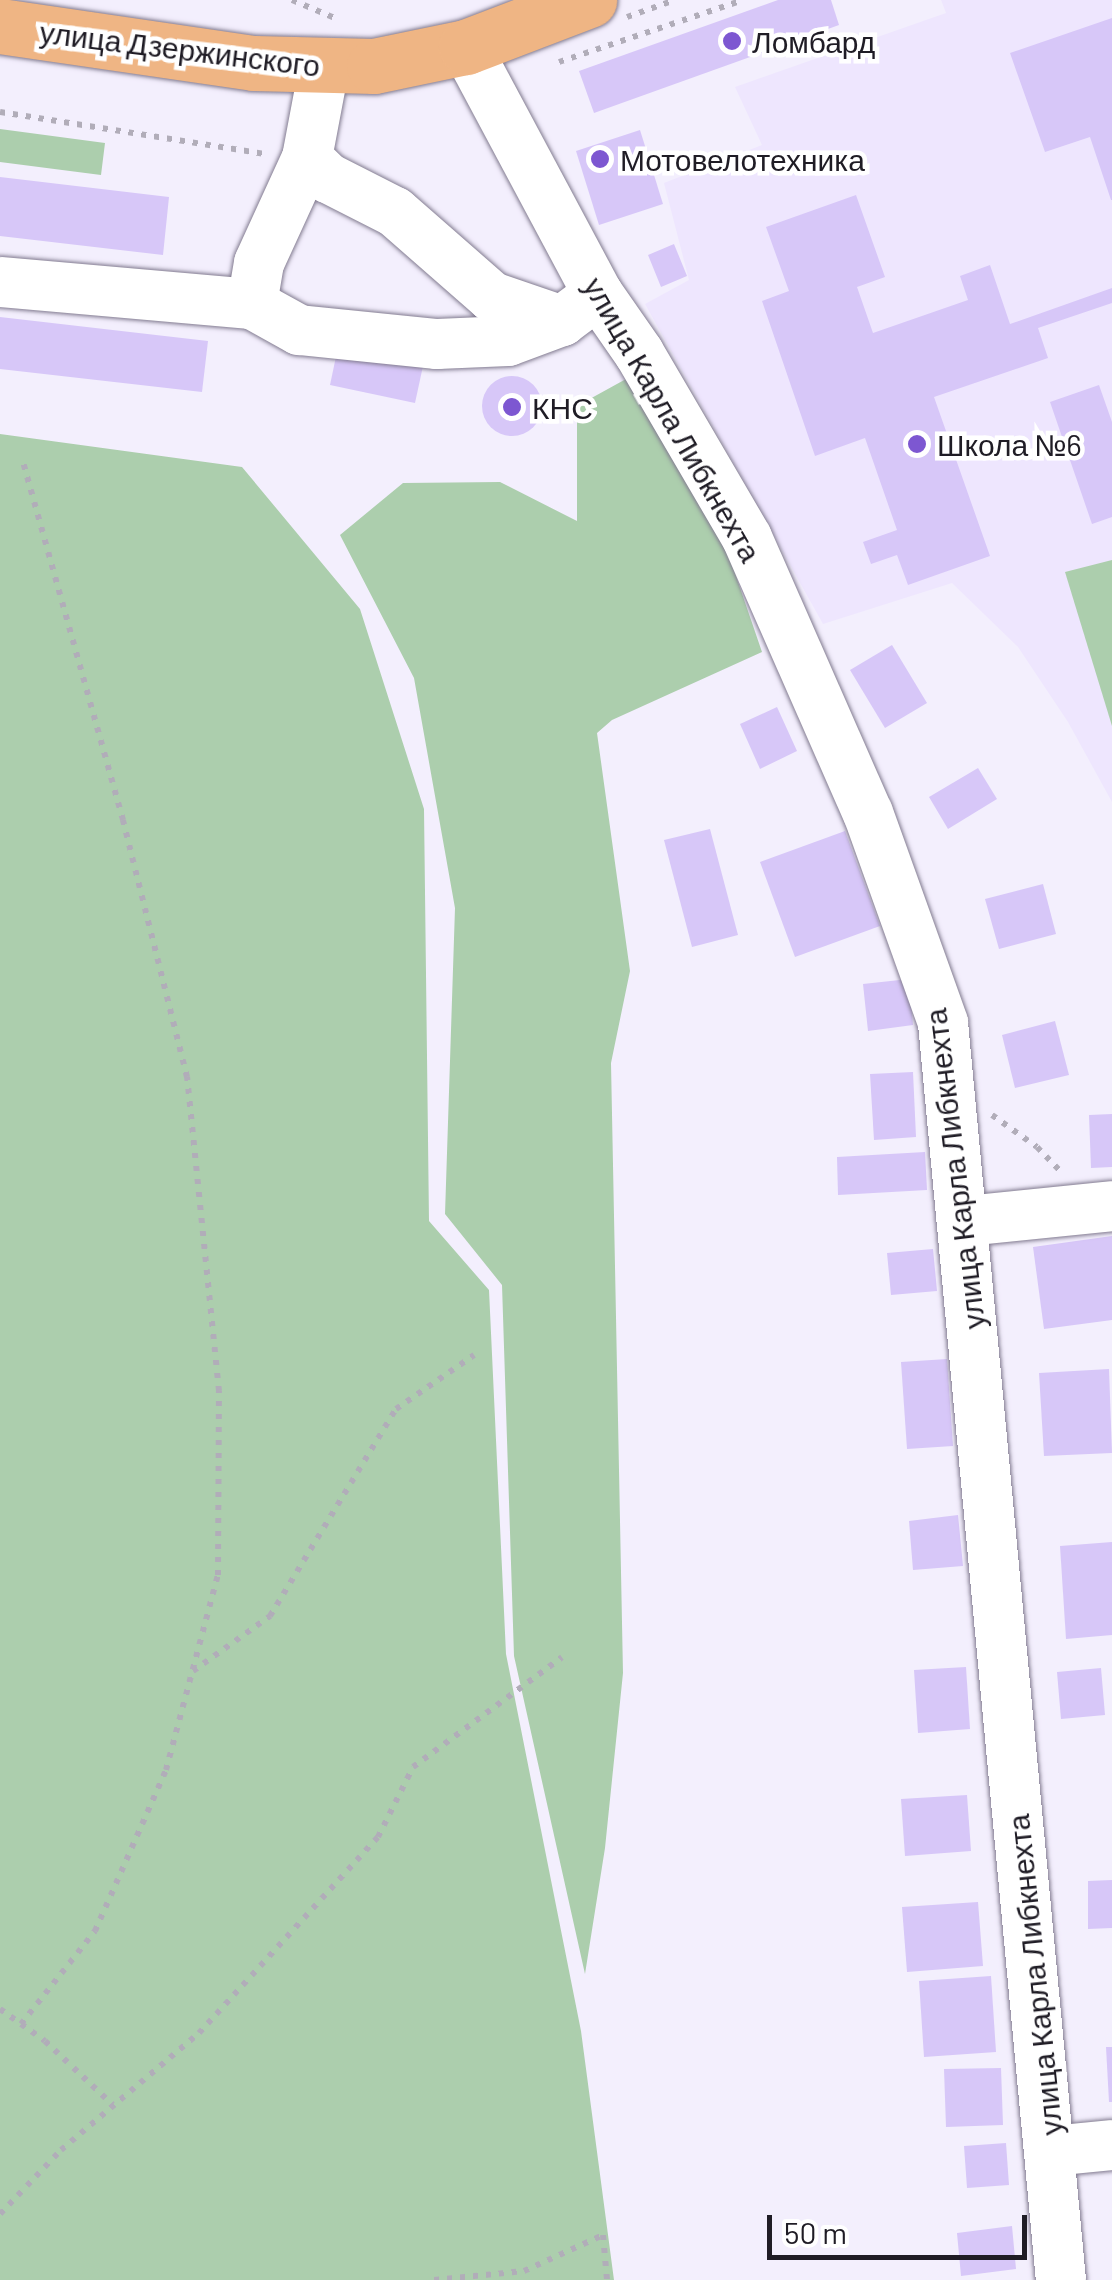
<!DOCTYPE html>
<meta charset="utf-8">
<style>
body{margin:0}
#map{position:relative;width:1112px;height:2280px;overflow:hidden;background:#f3effd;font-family:Barlow,sans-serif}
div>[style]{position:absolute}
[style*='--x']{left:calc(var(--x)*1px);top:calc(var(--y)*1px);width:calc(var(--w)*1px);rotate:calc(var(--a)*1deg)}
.built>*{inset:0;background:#eee6fe}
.green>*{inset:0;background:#accead}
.building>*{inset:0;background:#d7c7f8}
.round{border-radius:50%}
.path>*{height:6px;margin-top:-3px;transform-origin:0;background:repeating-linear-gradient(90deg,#b1adb9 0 5px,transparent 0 13px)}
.roads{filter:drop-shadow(0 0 2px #827b90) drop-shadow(0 0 2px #827b90)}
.minor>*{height:50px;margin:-25px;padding:0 25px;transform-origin:25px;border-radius:25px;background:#fff}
.major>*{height:55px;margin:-27.5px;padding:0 27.5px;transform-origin:27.5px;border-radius:27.5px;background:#efb584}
.dots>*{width:28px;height:28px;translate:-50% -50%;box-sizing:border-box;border:5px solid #fff;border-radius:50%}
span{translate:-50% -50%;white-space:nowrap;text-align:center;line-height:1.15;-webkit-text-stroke:9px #fff;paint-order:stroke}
.poi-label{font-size:30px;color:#1f1c25}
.left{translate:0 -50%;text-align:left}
.street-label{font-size:30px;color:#1f1c25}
.scale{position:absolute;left:767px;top:2215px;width:260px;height:45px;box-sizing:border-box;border:5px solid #1f1c25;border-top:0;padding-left:12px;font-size:30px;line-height:35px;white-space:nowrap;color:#1f1c25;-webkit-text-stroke:8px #fff;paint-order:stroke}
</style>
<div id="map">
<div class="built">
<i style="clip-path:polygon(941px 0,1112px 0,1112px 802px,1068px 722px,1018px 647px,952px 583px,823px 624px,645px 304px,689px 280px,664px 183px,762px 145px,735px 87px,946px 13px)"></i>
</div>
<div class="green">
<i style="clip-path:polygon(0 129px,105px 143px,101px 175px,0 162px)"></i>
<i style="clip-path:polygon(626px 379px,724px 541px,762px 652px,612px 720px,597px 733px,630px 971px,611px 1063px,623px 1673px,605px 1848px,585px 1974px,514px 1656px,502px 1285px,445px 1214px,455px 908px,414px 678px,340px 535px,403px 483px,500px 482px,577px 521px,577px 406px)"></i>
<i style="clip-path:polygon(0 434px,242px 467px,360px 609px,424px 809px,429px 1221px,489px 1290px,506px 1654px,581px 2031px,614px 2280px,0 2280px)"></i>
<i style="clip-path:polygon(1112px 560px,1112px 726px,1065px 572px)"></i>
</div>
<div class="building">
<i style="clip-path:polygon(778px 0,831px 0,839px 25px,594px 113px,579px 71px)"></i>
<i style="clip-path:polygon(1112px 18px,1112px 200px,1111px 200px,1090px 137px,1045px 152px,1010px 53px)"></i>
<i style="clip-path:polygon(640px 130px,663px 204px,599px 225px,576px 151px)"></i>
<i style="clip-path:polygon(0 177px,169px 197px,163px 255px,0 236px)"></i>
<i style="clip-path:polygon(856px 195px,885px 277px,857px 287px,873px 333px,968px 300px,960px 276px,990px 265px,1010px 324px,1112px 288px,1112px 303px,1038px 328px,1048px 358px,934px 397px,990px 556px,908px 585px,897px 555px,871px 564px,863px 542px,897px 530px,865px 438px,815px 456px,762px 301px,789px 291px,766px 227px)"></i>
<i style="clip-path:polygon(674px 244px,687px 276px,661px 287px,648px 255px)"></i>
<i style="clip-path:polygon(0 317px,208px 341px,202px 392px,0 369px)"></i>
<i style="clip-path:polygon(338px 347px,423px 366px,415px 403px,330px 385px)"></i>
<i class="round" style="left:482px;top:376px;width:60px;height:60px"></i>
<i style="clip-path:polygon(1099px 385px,1112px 422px,1112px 517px,1092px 524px,1050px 402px)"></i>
<i style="clip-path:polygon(892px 645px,927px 703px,885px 728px,850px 670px)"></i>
<i style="clip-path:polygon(777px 707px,797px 751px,760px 769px,740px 724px)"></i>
<i style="clip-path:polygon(978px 768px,997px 799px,948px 829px,929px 797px)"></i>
<i style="clip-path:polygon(710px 829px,738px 935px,692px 947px,664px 840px)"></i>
<i style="clip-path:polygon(845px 831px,880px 926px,795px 957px,760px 862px)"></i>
<i style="clip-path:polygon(1043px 884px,1056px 934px,999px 949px,985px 899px)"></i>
<i style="clip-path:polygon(909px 979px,913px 1025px,868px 1031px,863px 984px)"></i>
<i style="clip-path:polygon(1055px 1021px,1069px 1075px,1015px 1088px,1002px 1035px)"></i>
<i style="clip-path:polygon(913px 1072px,916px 1137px,874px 1140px,870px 1074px)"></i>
<i style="clip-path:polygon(1112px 1114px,1112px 1167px,1091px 1168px,1089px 1115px)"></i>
<i style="clip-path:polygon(925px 1152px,927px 1190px,838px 1195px,837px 1157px)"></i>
<i style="clip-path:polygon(1112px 1236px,1112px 1320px,1044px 1329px,1033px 1247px)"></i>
<i style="clip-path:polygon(933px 1249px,937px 1291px,891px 1295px,887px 1253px)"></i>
<i style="clip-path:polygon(947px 1359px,953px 1446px,907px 1449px,901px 1362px)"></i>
<i style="clip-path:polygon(1109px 1369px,1112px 1453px,1044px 1456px,1039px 1373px)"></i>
<i style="clip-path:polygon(958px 1515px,963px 1566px,913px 1570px,909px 1521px)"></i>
<i style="clip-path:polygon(1112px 1542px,1112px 1635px,1066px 1639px,1060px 1546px)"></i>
<i style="clip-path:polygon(966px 1667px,970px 1729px,918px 1733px,914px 1670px)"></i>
<i style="clip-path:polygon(1101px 1668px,1105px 1715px,1061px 1719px,1057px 1672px)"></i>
<i style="clip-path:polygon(967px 1795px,971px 1851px,905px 1856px,901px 1799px)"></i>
<i style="clip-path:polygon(1112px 1880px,1112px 1928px,1088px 1929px,1088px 1881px)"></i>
<i style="clip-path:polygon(978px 1902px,983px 1966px,907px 1972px,902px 1907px)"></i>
<i style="clip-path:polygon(991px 1976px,996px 2052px,924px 2057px,919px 1981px)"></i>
<i style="clip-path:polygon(1106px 2047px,1112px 2047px,1112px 2102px,1109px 2102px)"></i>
<i style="clip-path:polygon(1001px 2068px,1003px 2125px,946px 2127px,944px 2069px)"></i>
<i style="clip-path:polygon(1006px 2143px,1009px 2185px,967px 2188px,964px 2146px)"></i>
<i style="clip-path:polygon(1012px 2226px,1016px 2269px,961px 2276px,957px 2233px)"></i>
</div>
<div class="path">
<i style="--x:292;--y:0;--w:49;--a:22.9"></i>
<i style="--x:627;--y:17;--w:51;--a:-19.5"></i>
<i style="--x:559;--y:62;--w:194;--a:-18.6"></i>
<i style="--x:0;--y:112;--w:268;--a:9"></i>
<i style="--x:992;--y:1115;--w:55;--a:35.4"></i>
<i style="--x:1037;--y:1147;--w:32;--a:46"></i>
<i style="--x:193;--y:1671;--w:95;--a:-35.5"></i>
<i style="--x:270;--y:1616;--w:242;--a:-58.7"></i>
<i style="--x:396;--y:1409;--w:95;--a:-34.7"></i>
<i style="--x:0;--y:2009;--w:55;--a:35.4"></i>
<i style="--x:45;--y:2041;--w:93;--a:43.3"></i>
<i style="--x:21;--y:2024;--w:119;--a:-51.5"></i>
<i style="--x:95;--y:1931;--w:176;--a:-66.2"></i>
<i style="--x:166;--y:1770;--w:202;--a:-75.1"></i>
<i style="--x:218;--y:1575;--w:184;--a:-89.7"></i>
<i style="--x:219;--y:1391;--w:316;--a:-95.8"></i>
<i style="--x:187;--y:1077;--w:265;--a:-104"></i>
<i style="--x:123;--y:820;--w:376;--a:-105.6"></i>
<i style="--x:0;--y:2214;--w:88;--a:-46.4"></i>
<i style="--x:61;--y:2150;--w:181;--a:-40.3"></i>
<i style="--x:199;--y:2033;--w:265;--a:-47.6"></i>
<i style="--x:378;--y:1837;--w:78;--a:-63.4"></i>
<i style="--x:413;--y:1767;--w:185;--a:-36.4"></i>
<i style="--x:434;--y:2280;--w:90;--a:-5.7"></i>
<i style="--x:524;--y:2271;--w:87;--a:-24.5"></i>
<i style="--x:603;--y:2235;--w:45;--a:84.9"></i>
</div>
<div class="roads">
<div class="minor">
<i style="--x:466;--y:47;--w:280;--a:61.9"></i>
<i style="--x:598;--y:294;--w:72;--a:55.2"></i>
<i style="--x:639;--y:353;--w:214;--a:59.7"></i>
<i style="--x:747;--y:538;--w:300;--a:66.3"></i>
<i style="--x:868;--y:813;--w:223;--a:70.3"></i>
<i style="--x:943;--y:1023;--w:1263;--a:84.64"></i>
<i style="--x:324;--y:68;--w:92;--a:100.7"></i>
<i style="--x:307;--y:158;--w:115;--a:114.6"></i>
<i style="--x:259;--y:263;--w:42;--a:99.7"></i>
<i style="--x:252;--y:304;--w:54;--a:29"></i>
<i style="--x:299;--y:330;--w:139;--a:5.8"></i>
<i style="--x:437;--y:344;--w:71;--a:-2.4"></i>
<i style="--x:508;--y:341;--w:58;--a:-20.3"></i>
<i style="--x:562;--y:321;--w:45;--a:-36.9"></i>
<i style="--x:307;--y:158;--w:29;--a:44"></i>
<i style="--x:328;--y:178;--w:75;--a:26.9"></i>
<i style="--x:395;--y:212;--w:129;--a:41.2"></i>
<i style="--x:492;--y:297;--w:74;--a:18.9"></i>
<i style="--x:0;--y:282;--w:253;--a:5"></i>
<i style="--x:965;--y:1221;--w:148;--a:-5.8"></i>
<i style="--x:1052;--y:2151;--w:60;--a:-5.7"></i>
</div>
<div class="major">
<i style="--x:0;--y:26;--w:257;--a:8.3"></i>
<i style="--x:254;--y:63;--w:120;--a:1.4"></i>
<i style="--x:374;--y:66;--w:94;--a:-11.7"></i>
<i style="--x:466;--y:47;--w:132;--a:-20.9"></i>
</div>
</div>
<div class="dots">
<i style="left:732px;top:41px;background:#7d57d1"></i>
<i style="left:600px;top:159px;background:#7d57d1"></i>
<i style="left:512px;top:407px;background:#7d57d1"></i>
<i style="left:917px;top:444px;background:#7d57d1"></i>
</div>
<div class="poi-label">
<span class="left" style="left:752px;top:41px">Ломбард</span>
<span class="left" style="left:620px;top:159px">Мотовелотехника</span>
<span class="left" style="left:532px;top:407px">КНС</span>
<span class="left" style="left:937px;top:444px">Школа №6</span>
</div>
<div class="street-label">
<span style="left:180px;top:48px;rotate:7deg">улица Дзержинского</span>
<span style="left:673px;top:419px;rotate:60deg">улица Карла Либкнехта</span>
<span style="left:954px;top:1169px;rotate:-97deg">улица Карла Либкнехта</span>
<span style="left:1034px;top:1975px;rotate:-96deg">улица Карла Либкнехта</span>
</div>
<div class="scale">50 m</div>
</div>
